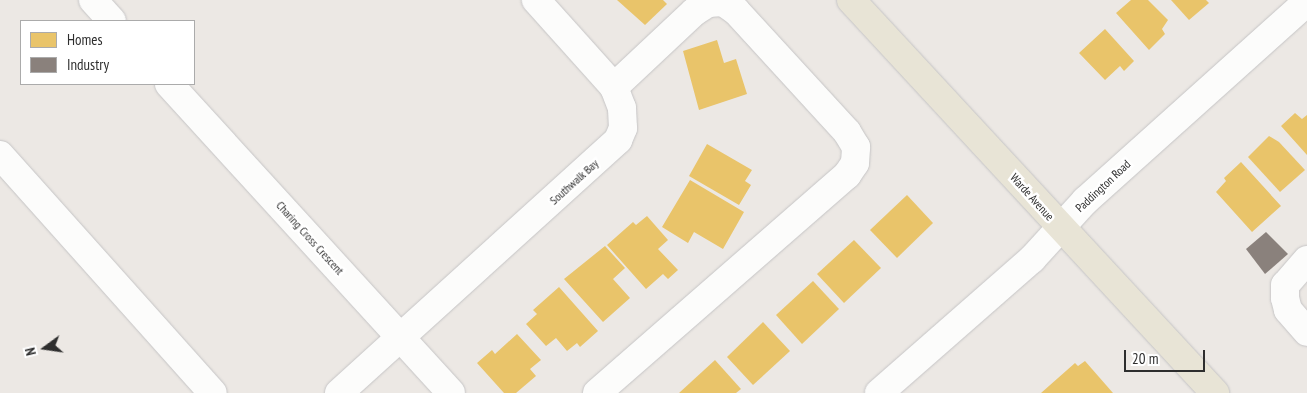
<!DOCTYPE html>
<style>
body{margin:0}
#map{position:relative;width:1307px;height:393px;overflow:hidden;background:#ece8e4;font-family:"PT Sans Narrow",sans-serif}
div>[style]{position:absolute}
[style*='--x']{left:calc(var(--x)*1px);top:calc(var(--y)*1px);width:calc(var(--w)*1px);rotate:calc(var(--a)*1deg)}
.homes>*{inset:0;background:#e9c46a}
.industry>*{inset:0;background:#8a817c}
.roads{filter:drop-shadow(0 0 1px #c5c4c5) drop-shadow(0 0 1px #c5c4c5)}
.minor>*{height:28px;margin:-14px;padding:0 14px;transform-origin:14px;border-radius:14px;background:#fcfcfb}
.major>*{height:28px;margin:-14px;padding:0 14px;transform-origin:14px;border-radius:14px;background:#e8e4d6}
span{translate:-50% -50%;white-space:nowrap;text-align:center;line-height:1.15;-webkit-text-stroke:5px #fff;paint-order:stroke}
.street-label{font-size:12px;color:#2e2e2e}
.legend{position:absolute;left:20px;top:20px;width:175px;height:65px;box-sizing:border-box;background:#fff;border:1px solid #ababab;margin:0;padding:6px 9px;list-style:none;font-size:15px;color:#2e2e2e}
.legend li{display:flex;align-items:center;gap:10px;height:25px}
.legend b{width:25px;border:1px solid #ababab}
.north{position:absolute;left:20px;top:323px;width:50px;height:50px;-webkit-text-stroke:4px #fff;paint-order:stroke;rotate:256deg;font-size:14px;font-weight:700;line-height:20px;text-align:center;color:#2e2e2e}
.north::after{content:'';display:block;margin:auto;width:18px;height:22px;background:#2e2e2e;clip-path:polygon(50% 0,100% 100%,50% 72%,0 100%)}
.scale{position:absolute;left:1124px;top:350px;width:81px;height:22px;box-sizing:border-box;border:2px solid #2e2e2e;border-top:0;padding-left:6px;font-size:15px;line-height:18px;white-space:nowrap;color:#2e2e2e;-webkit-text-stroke:4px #fff;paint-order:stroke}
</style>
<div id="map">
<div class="homes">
<i style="clip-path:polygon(617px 0,663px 0,667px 4px,645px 25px)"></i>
<i style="clip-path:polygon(1131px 0,1148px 0,1168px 20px,1162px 29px,1165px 34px,1149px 50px,1116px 13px)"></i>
<i style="clip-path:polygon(1171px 0,1206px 0,1209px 3px,1189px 20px)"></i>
<i style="clip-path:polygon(1105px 29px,1134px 61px,1124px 71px,1120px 66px,1105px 80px,1079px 53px)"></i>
<i style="clip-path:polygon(717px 40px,724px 63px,736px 59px,747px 94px,699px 110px,683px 51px)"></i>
<i style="clip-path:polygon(1295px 113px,1302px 119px,1307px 115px,1307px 155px,1281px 126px)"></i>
<i style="clip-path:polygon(1269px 136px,1279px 142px,1305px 170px,1280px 192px,1248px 157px)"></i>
<i style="clip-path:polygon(707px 144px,752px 170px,745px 181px,751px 185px,739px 205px,689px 176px)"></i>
<i style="clip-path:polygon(1241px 162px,1281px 206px,1252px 232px,1216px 192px,1226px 181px,1224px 178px)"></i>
<i style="clip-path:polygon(690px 180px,744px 212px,723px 249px,694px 232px,688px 243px,662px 227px)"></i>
<i style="clip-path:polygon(907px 195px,933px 223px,897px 258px,870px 230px)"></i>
<i style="clip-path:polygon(647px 216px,668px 240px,658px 249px,678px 270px,668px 279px,663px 274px,646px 289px,607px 245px,633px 222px,636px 225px)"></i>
<i style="clip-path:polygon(854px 240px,881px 268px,844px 303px,817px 274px)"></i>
<i style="clip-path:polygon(605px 246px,625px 268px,613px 279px,630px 298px,603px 322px,564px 279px)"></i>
<i style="clip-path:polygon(813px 281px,839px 309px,802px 344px,776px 315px)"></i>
<i style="clip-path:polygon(559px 287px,598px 331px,580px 347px,577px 343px,567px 351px,556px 338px,546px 346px,526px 324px,537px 314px,533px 310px)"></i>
<i style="clip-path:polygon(763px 322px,790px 351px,753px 385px,727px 357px)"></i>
<i style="clip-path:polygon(517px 334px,541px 360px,530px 369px,536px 376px,516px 393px,504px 393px,477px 363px,492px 350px,495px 354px)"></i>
<i style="clip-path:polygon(715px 360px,741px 389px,736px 393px,679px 393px)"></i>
<i style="clip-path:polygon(1085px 361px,1113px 393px,1041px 393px,1075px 363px,1078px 366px)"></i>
</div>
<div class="industry">
<i style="clip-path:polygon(1266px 232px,1288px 254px,1265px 274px,1246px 249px)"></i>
</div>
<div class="roads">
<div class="minor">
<i style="--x:93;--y:0;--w:28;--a:48"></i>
<i style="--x:169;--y:84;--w:418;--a:47.6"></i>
<i style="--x:0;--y:155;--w:319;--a:48.2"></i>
<i style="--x:1307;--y:260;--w:33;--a:131"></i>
<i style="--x:1285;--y:285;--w:13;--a:90"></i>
<i style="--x:1285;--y:298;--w:12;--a:76"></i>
<i style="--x:1288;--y:310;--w:29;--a:49"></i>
<i style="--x:339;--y:393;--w:377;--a:-42.2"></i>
<i style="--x:618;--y:140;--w:13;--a:-67"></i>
<i style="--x:623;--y:128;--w:20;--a:-93"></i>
<i style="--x:622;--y:108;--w:22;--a:-111"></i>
<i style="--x:614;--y:87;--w:117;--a:-131.9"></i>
<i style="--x:597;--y:393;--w:332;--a:-41.1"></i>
<i style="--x:847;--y:175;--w:14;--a:-56"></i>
<i style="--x:855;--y:163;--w:16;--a:-86"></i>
<i style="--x:856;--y:147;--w:17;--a:-121"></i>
<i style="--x:847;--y:132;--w:164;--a:-132.5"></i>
<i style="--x:736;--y:11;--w:16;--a:-145"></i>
<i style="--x:723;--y:2;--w:15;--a:176"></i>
<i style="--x:708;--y:3;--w:17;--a:147"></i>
<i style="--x:694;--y:12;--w:110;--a:136.8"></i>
<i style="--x:879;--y:393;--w:203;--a:-41.2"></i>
<i style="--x:1032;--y:259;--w:79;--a:-47.6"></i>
<i style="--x:1085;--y:201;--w:298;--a:-41.9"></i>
</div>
<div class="major">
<i style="--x:851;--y:0;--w:536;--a:47.19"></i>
</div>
</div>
<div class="street-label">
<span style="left:574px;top:182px;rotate:-42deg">Southwalk Bay</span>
<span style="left:1103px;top:186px;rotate:-43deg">Paddington Road</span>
<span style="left:1032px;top:197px;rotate:48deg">Warde Avenue</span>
<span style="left:310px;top:238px;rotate:48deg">Charing Cross Crescent</span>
</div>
<ul class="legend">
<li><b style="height:14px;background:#e9c46a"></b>Homes</li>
<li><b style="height:14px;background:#8a817c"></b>Industry</li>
</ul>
<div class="north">N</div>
<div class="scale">20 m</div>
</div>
